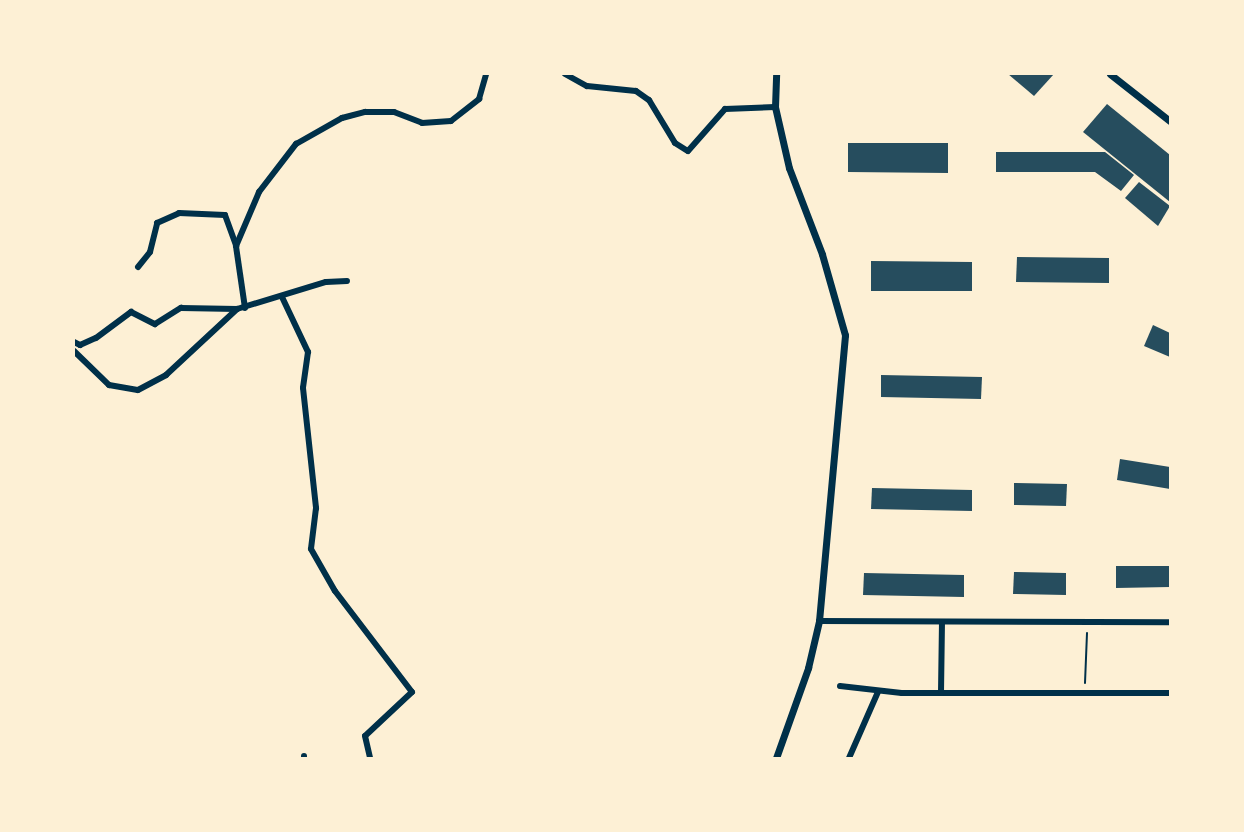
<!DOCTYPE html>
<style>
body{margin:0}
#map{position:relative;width:1244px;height:832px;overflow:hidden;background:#fdf0d5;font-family:"Space Grotesk",sans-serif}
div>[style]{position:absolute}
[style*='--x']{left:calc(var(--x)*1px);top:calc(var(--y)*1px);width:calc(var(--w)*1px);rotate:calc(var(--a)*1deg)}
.building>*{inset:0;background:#264d5e}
.path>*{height:2px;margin:-1px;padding:0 1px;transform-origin:1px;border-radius:1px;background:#003049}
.service>*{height:2.5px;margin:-1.25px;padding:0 1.25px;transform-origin:1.25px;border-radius:1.25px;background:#003049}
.minor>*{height:6px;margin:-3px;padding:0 3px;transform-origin:3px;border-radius:3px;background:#003049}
.tertiary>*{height:7px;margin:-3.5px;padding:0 3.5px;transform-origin:3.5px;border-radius:3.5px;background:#003049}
span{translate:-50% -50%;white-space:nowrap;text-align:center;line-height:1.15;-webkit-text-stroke:5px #fdf0d5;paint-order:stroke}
.frame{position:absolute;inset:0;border:75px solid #fdf0d5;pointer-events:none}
</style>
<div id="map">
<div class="building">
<i style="clip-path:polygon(1008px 74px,1054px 74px,1034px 96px)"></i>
<i style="clip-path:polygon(1107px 104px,1170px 155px,1170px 202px,1083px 132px)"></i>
<i style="clip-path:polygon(848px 143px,948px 143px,948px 173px,848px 172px)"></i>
<i style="clip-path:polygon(996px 152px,1105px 152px,1134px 175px,1121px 191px,1095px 172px,996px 172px)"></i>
<i style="clip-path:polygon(1139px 182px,1170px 206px,1158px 226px,1125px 198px)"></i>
<i style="clip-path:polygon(1017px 257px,1109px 258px,1109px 283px,1016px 282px)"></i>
<i style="clip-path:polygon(871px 261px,972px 262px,972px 291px,871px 291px)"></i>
<i style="clip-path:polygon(1153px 325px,1170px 333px,1170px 357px,1144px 346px)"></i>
<i style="clip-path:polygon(881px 375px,982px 377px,981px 399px,881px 397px)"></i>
<i style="clip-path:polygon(1120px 459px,1170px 467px,1170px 489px,1117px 480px)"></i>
<i style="clip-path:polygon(1014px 483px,1067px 484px,1066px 506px,1014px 505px)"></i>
<i style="clip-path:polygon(872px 488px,972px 490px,972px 511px,871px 509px)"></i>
<i style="clip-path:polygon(1116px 566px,1170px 566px,1170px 587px,1116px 588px)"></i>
<i style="clip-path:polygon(1014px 572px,1066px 573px,1066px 595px,1013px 594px)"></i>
<i style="clip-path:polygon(864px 573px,964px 575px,964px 597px,863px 595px)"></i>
</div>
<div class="path">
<i style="--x:1085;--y:683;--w:50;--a:-87.7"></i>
</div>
<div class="service">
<i style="--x:677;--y:74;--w:30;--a:0"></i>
</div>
<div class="minor">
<i style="--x:565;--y:74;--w:25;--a:29"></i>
<i style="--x:587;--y:86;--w:49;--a:5.8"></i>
<i style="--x:636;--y:91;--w:16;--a:35"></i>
<i style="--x:649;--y:100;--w:50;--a:58.8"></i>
<i style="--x:675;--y:143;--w:15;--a:32"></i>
<i style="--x:688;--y:151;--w:56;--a:-48.6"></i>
<i style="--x:725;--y:109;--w:50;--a:-2.3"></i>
<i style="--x:138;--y:267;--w:19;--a:-51"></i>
<i style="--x:150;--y:252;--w:30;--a:-76"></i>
<i style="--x:157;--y:223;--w:24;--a:-24"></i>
<i style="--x:179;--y:213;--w:46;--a:2.5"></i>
<i style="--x:225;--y:215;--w:33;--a:70"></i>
<i style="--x:282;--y:297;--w:61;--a:64.7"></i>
<i style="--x:308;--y:352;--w:36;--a:98"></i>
<i style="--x:303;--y:388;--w:121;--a:83.8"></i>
<i style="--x:316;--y:508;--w:41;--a:97"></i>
<i style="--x:311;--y:549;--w:48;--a:60.3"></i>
<i style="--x:335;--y:591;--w:127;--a:52.7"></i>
<i style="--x:412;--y:692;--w:64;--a:136.9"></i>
<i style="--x:365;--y:736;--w:23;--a:77"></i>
<i style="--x:245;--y:308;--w:63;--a:-98.3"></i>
<i style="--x:236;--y:246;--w:59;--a:-66.9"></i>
<i style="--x:259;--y:192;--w:61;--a:-52.4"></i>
<i style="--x:296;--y:144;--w:53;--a:-29.5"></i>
<i style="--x:342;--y:118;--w:24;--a:-15"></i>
<i style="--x:365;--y:112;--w:29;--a:0"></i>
<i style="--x:394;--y:112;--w:30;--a:21"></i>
<i style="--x:422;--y:123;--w:29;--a:-4"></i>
<i style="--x:451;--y:121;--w:36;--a:-38"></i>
<i style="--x:479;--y:99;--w:26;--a:-74"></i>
<i style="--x:74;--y:342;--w:7;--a:27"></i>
<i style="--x:80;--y:345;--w:17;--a:-24"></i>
<i style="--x:96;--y:338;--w:44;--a:-36.6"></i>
<i style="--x:131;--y:312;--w:27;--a:27"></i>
<i style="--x:155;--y:324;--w:31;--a:-32"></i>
<i style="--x:181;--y:308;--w:56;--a:1"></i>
<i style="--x:237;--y:309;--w:93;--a:-16.9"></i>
<i style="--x:326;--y:282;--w:21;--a:-3"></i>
<i style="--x:74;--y:351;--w:49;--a:44.2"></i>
<i style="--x:109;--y:385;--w:29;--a:10"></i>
<i style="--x:138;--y:390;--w:32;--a:-28"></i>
<i style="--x:166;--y:375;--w:97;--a:-42.9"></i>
<i style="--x:819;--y:621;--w:351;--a:0.2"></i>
<i style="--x:840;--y:686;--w:62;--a:6.4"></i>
<i style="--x:902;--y:693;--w:268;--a:0"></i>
<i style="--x:941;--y:693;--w:71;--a:-89.2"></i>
<i style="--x:304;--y:758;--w:2;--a:-90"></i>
<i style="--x:849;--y:758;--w:72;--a:-66.3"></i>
</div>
<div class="tertiary">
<i style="--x:1110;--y:74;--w:76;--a:38.1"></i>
<i style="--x:776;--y:758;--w:96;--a:-70.4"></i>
<i style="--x:808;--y:668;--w:48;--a:-76.8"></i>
<i style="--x:819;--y:621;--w:287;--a:-84.8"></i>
<i style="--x:845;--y:335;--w:84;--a:-105.9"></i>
<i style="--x:822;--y:254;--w:92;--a:-111"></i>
<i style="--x:789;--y:168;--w:63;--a:-102.9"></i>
<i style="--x:775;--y:107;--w:33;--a:-88"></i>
</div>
<div class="frame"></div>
</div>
